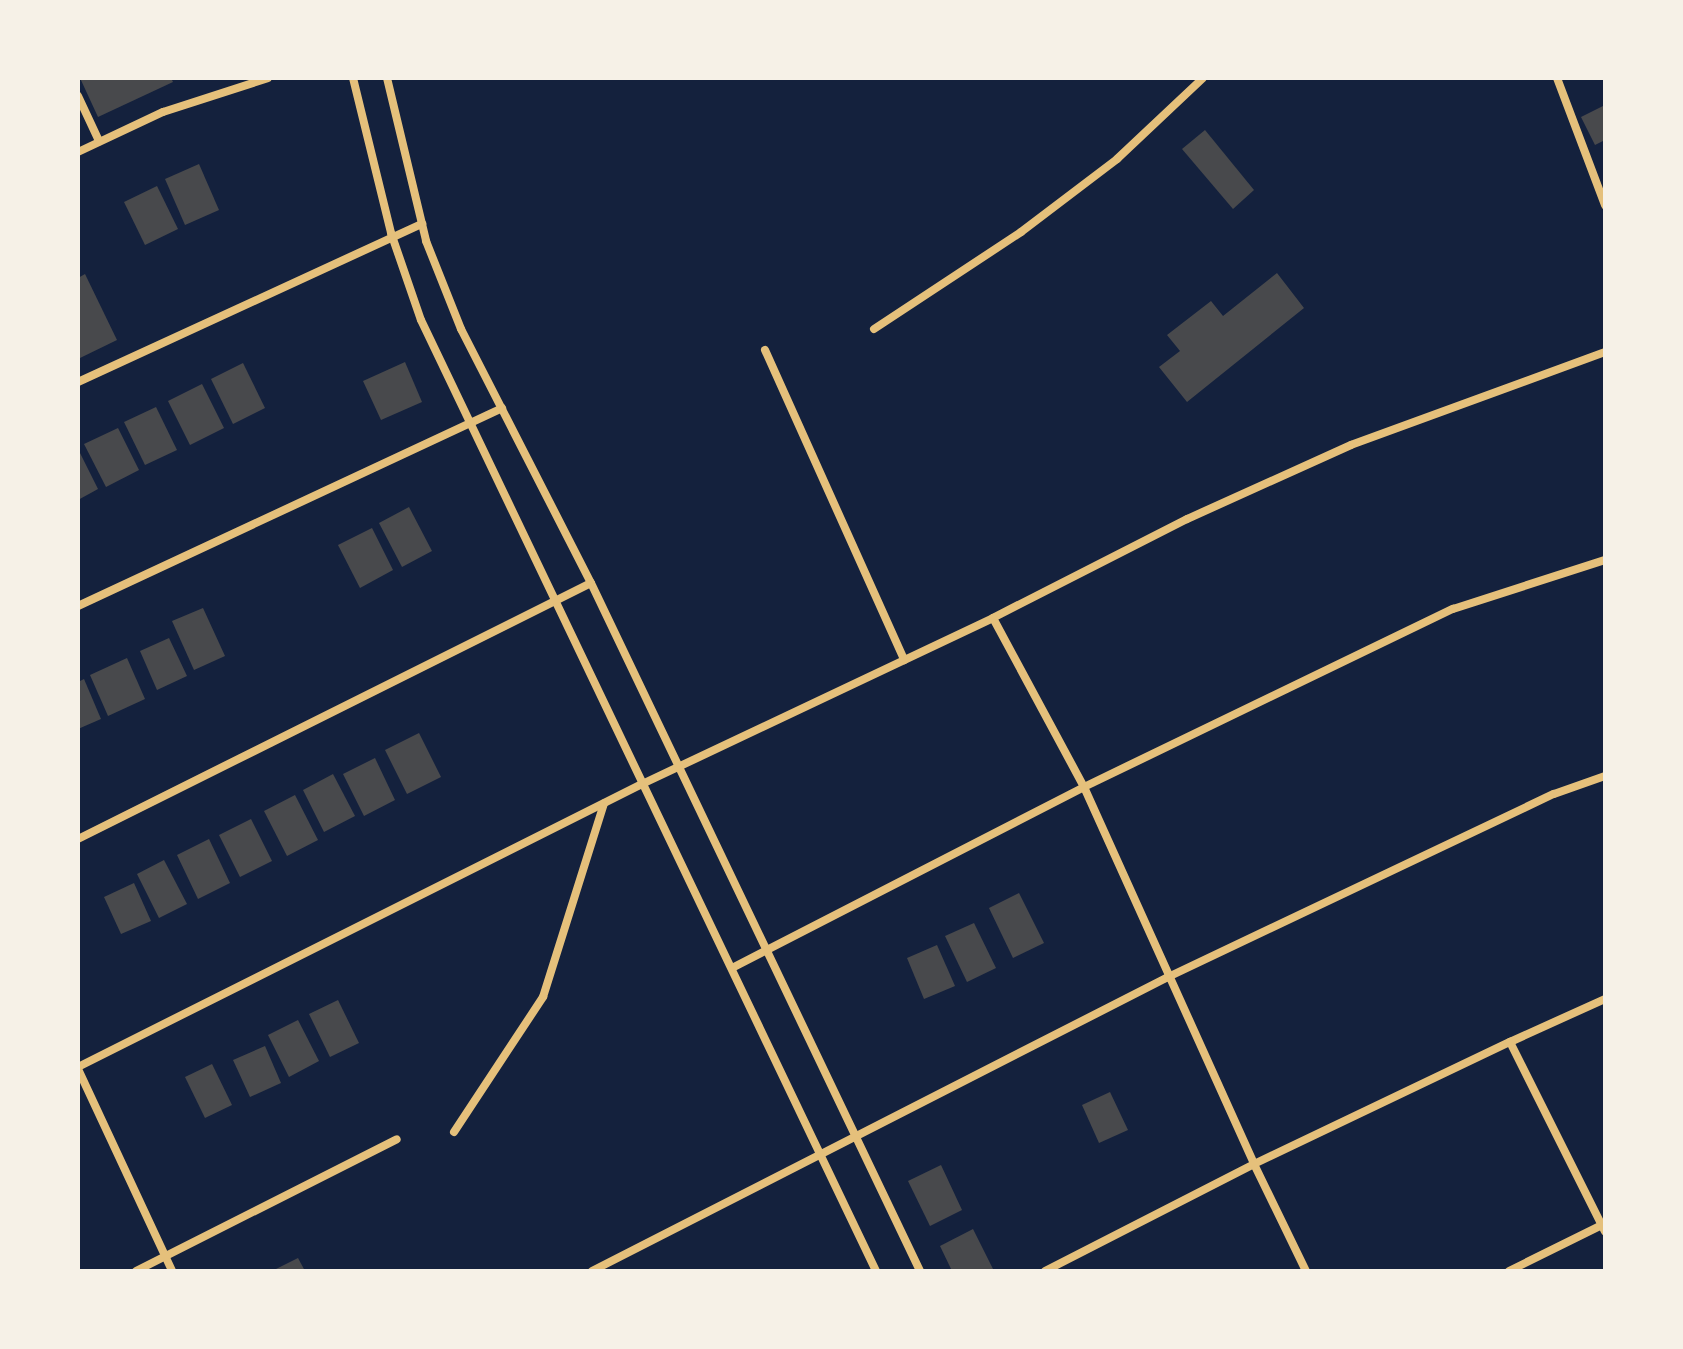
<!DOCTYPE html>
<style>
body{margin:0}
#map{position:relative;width:1683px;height:1349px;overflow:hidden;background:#14213d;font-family:"Nunito Sans",sans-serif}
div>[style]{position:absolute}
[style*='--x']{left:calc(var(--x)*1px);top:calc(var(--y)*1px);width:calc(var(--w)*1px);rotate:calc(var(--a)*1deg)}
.building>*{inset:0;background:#48494c}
.minor>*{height:8px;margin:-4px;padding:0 4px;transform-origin:4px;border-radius:4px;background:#e5c07b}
span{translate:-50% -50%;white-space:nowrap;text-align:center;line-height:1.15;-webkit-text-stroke:6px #f6f1e7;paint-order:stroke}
.frame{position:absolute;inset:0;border:80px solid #f6f1e7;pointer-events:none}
</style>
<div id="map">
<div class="building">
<i style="clip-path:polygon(80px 78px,171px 78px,173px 82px,98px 117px)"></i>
<i style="clip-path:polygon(1605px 105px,1605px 140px,1595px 145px,1581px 117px)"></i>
<i style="clip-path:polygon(1205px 130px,1254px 190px,1233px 209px,1182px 149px)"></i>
<i style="clip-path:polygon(199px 164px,219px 210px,185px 225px,165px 179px)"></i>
<i style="clip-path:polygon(157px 186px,178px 229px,145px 245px,124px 202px)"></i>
<i style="clip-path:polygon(1277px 273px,1304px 308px,1187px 402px,1159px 367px,1180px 351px,1167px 335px,1211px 301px,1223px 316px)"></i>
<i style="clip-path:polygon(85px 274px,117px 340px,80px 358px,78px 278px)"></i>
<i style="clip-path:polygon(405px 362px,422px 402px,381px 420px,363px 381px)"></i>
<i style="clip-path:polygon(243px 363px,265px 408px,233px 424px,211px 379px)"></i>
<i style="clip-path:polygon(202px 384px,224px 428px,190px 445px,168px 401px)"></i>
<i style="clip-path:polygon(156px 407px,177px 450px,145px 465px,124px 422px)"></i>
<i style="clip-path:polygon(118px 428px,139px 470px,106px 487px,84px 444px)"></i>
<i style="clip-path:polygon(78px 449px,98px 489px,78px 500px)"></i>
<i style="clip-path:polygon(409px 507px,432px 551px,402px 567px,379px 523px)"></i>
<i style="clip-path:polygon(372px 528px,393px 570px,360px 588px,338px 545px)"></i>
<i style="clip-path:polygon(203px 608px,225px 656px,194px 670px,172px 621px)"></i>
<i style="clip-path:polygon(169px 638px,187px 676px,157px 690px,140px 651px)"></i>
<i style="clip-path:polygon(127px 658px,145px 699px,108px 716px,90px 675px)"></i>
<i style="clip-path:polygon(84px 679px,101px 719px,78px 729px,78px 682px)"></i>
<i style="clip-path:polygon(419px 733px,441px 777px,407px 794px,385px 750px)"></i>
<i style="clip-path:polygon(375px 758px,395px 800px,364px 816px,343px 774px)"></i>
<i style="clip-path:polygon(333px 774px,355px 816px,324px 832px,303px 790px)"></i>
<i style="clip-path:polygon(295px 795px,318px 840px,287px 856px,264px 811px)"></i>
<i style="clip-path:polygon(251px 819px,272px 861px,240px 877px,219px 835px)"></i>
<i style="clip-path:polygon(209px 839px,230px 883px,198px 899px,177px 855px)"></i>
<i style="clip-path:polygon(164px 860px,187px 904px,159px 918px,137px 874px)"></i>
<i style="clip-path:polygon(134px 883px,151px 921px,121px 934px,104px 897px)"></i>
<i style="clip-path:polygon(1019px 893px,1044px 943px,1013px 958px,989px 908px)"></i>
<i style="clip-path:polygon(974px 923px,996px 968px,967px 982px,945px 936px)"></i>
<i style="clip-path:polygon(937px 945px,955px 986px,924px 999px,907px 958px)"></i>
<i style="clip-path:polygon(338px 1000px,359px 1043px,330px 1057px,309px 1014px)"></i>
<i style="clip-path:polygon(298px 1020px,319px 1061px,289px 1077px,268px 1035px)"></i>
<i style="clip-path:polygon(265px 1046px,281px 1083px,250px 1097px,233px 1060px)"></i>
<i style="clip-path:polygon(212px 1064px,232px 1105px,205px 1118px,185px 1077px)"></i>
<i style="clip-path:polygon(1110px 1092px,1128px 1130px,1099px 1143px,1082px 1105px)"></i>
<i style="clip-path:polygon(941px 1165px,962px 1210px,930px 1226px,908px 1181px)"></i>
<i style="clip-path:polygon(973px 1229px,994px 1271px,952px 1271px,940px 1246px)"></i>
<i style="clip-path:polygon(298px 1258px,305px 1271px,272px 1271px)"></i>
</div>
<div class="minor">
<i style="--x:353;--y:78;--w:160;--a:76.2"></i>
<i style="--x:391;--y:233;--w:92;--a:71"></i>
<i style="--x:421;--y:320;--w:1054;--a:64.43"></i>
<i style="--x:387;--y:78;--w:168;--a:76.5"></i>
<i style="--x:426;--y:241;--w:95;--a:68.3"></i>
<i style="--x:461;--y:329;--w:285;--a:62.9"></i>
<i style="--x:591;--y:583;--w:763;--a:64.44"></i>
<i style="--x:1557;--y:78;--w:136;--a:69.3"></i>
<i style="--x:78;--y:96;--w:50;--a:65"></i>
<i style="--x:78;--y:152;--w:94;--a:-25.2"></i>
<i style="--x:163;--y:112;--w:110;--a:-17.9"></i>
<i style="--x:874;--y:329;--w:176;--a:-33.4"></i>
<i style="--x:1021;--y:232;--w:121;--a:-37.2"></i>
<i style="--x:1117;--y:159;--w:118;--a:-43.3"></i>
<i style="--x:765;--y:350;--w:340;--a:65.8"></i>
<i style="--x:1605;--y:352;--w:270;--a:159.9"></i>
<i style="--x:1351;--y:445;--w:180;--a:155.7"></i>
<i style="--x:1187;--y:519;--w:218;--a:153"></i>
<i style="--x:993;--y:618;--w:192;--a:61.7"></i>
<i style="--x:1084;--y:787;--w:410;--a:-25.8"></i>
<i style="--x:1453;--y:609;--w:160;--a:-17.9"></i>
<i style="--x:78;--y:382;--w:379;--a:-24.7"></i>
<i style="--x:78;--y:606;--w:468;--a:-25"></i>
<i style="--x:78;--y:839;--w:573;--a:-26.52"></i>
<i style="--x:732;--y:968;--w:396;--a:-27.2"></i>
<i style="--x:1084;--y:787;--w:414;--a:65.7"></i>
<i style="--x:1254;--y:1164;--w:284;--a:-25.5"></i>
<i style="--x:1510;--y:1042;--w:212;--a:63.4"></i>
<i style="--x:1510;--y:1042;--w:104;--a:-24.4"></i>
<i style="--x:78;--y:1067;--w:629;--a:-26.65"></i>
<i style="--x:640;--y:785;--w:391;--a:-25.3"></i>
<i style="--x:78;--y:1069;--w:223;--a:65"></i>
<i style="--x:454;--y:1132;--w:162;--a:-56.6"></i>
<i style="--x:543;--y:997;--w:203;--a:-72.5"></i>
<i style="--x:136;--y:1271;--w:292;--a:-26.8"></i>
<i style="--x:592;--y:1271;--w:644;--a:-27.04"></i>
<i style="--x:1166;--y:978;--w:429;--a:-25.4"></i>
<i style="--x:1554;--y:794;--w:54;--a:-19.4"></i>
<i style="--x:1045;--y:1271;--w:235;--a:-27.1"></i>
<i style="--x:1254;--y:1164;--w:119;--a:64.1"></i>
<i style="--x:1509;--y:1271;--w:104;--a:-26.3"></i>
</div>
<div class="frame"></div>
</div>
